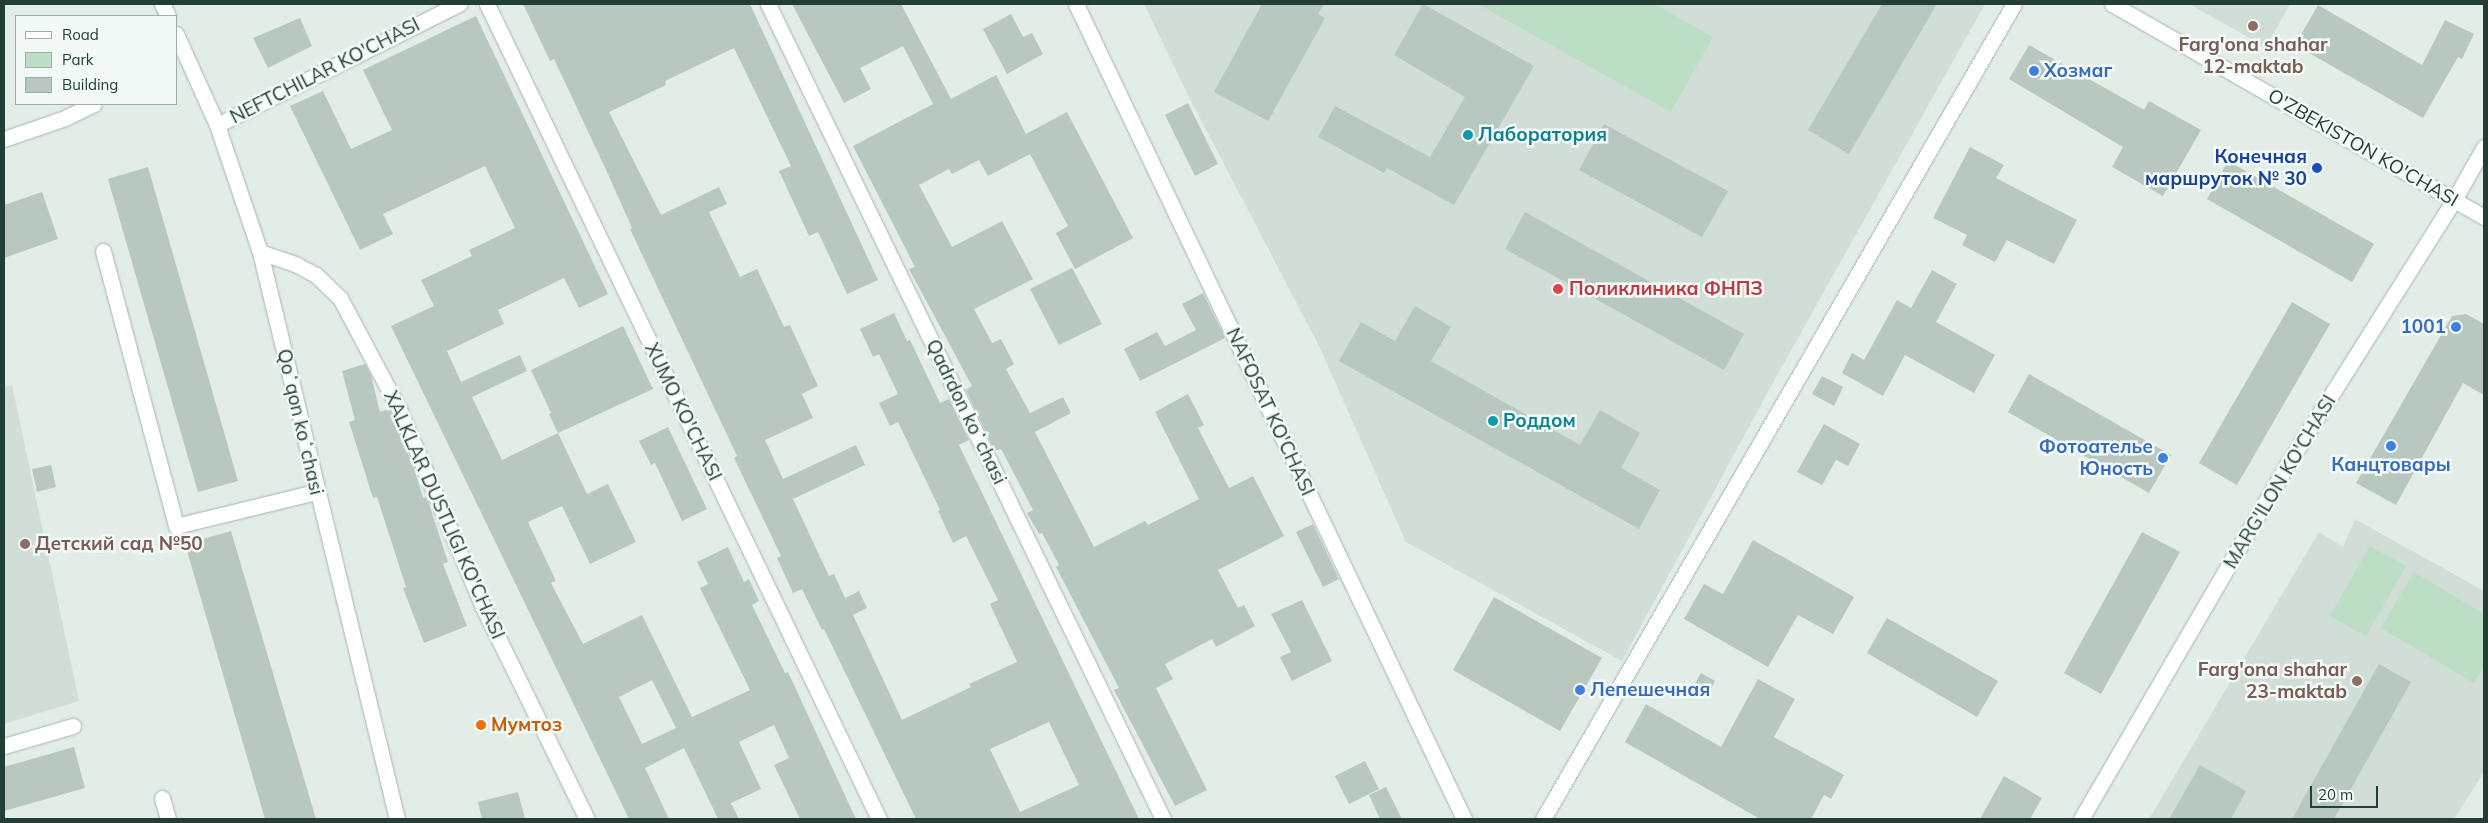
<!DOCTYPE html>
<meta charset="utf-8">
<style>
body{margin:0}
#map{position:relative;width:2488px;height:823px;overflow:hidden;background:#e2ede8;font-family:Mulish,sans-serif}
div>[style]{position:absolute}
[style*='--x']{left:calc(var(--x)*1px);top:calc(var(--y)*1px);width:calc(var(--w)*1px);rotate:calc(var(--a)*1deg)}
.built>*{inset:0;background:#d1ddd7}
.green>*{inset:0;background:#bbdec4}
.building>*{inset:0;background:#b8c8c1}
.roads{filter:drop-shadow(0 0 1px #a5b5af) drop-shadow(0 0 1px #a5b5af)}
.minor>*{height:15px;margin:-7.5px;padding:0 7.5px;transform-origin:7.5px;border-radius:7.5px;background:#fff}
.dots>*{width:14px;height:14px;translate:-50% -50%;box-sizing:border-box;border:2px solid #f3f9f6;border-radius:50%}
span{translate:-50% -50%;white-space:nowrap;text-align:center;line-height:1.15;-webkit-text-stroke:5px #f3f9f6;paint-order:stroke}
.education-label{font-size:19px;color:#785e54;font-weight:700}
.left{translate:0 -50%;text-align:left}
.right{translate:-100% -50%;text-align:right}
.street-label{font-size:19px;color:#223e36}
.shop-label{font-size:19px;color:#366cbe;font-weight:700}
.culture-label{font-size:19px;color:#0d838f;font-weight:700}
.transit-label{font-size:19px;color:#164399;font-weight:700}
.health-label{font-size:19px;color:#be3a42;font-weight:700}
.food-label{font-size:19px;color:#c56008;font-weight:700}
.frame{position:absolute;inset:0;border:5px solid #223e36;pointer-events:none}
.legend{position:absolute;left:15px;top:15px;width:162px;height:90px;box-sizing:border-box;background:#f3f9f6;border:1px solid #9faea9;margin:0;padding:6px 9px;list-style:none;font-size:15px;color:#223e36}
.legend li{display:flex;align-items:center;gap:10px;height:25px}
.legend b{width:25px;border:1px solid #9faea9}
.scale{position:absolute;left:2310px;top:786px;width:68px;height:22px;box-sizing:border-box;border:2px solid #223e36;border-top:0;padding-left:6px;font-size:15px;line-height:18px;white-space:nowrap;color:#223e36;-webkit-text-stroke:4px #f3f9f6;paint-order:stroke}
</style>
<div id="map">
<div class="built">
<i style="clip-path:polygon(1144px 4px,1985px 4px,1770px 388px,1622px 661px,1406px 542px,1320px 348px,1189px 97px)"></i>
<i style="clip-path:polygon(2189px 4px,2290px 4px,2266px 47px)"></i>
<i style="clip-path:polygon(12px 385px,79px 701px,4px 724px,4px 387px)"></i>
<i style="clip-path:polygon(2355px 519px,2484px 591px,2484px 772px,2454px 819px,2149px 819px,2319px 532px,2343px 547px)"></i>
</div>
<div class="green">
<i style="clip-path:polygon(1478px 4px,1654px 4px,1713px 37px,1671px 112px)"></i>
<i style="clip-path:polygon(2370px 546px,2406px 566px,2366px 636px,2330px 616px)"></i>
<i style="clip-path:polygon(2414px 572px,2484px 614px,2484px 666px,2474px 683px,2381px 628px)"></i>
</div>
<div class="building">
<i style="clip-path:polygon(evenodd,523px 4px,750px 4px,878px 280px,847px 294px,818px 232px,809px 236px,779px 171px,791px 166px,734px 48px,665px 81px,666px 85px,609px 112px,661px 215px,719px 187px,727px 204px,709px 212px,740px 277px,757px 269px,784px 327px,790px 325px,818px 386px,802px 394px,813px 418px,765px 440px,783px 479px,856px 445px,865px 465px,793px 499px,829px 576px,834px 574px,845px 598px,859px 591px,867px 608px,853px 615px,902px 720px,971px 687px,969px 684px,1017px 662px,990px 604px,998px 600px,966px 536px,953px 543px,938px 511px,940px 510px,898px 422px,890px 426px,879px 403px,898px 394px,879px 354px,873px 357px,860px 329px,894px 313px,907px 341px,910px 340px,940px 403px,949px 399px,969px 440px,959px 445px,1139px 819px,916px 819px,824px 629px,822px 630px,802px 589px,793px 593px,777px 558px,781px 556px,734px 458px,737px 456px,630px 229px,632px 228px,607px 172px,554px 59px,550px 61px,523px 4px,1049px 722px,1079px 785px,1020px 812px,990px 749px,1049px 722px)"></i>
<i style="clip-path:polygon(792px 4px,901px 4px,951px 99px,996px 75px,1026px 134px,1067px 112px,1133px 238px,1075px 269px,1056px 233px,1068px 226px,1030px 154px,988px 176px,979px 160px,952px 174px,949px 169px,919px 185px,952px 247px,1002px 221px,1033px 279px,974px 309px,992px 343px,1001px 339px,1014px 364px,1006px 369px,1030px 413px,1063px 397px,1071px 413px,1035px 432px,1094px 547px,1145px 521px,1148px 525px,1199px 499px,1155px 412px,1188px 394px,1204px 425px,1198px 428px,1229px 488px,1253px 476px,1284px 536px,1218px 570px,1238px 608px,1244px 605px,1255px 626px,1216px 647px,1212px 639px,1165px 664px,1173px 679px,1156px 688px,1207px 790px,1175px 806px,1114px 690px,1119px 688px,1056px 567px,1059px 565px,1042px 533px,1039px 534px,1027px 513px,1033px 510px,1001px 449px,995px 451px,966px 390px,972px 386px,909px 269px,915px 267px,853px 146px,933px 104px,903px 46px,860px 68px,871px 89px,844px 103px)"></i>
<i style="clip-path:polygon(1262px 4px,1324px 4px,1318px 14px,1325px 18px,1268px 121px,1214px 92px)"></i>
<i style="clip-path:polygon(1423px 4px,1534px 66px,1454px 205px,1387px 168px,1384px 173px,1318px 137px,1335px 106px,1430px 157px,1465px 97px,1394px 55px)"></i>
<i style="clip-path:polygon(1882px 4px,1937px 4px,1849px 154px,1808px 130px)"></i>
<i style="clip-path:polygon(2318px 5px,2422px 65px,2445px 20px,2474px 34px,2462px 59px,2458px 57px,2423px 118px,2295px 45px)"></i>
<i style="clip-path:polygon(1011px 14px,1023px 37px,1032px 33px,1043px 54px,1007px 74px,983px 29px)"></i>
<i style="clip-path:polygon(evenodd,476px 16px,608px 294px,579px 308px,564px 278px,498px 310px,504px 324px,447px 351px,461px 382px,520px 355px,527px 371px,472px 397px,502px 460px,558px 433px,587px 494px,608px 484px,636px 542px,590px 564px,562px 506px,528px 522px,556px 581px,551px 583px,583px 644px,642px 615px,692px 717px,750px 690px,700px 588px,708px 584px,697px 562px,728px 547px,744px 582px,749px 579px,759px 601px,752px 605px,785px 673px,788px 672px,856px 819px,800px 819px,774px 765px,789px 758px,774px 725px,739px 742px,761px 789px,731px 803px,739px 819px,718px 819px,684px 748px,645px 768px,669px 819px,629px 819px,391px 326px,434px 306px,421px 280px,472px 256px,469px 250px,515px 228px,485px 166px,383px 214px,393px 234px,360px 250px,290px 106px,323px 91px,351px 149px,392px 130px,363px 70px,476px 16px,652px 680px,676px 728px,642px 744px,619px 697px,652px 680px)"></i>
<i style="clip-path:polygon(300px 18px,312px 46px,268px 68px,253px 38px)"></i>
<i style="clip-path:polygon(2029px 45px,2144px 110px,2149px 101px,2201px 130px,2163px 196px,2112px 167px,2123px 147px,2009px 79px)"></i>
<i style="clip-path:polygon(1188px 103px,1218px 164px,1195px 176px,1165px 115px)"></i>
<i style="clip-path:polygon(1604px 124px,1728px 191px,1702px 237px,1579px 170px)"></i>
<i style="clip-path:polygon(1970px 147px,2004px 165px,1996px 178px,2077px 220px,2054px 264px,2007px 240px,1995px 262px,1962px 245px,1967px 235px,1933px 218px)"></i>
<i style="clip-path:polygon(2228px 161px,2374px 244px,2352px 282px,2207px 199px)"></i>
<i style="clip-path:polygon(148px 167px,238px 481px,198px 492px,108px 179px)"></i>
<i style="clip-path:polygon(42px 192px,58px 239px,4px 258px,4px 205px)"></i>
<i style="clip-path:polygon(1525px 212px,1744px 334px,1724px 370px,1505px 249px)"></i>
<i style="clip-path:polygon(1072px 268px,1102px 324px,1059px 345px,1030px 289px)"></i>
<i style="clip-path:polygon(1932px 270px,1957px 284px,1936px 322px,1995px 355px,1974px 393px,1905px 355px,1883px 396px,1842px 373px,1852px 353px,1864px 360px,1897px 300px,1911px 308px)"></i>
<i style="clip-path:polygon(1203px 293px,1225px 338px,1140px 381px,1124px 349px,1157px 332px,1165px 346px,1196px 330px,1182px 304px)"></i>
<i style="clip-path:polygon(2292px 302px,2330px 324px,2237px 485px,2199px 463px)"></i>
<i style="clip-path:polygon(1415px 306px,1451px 327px,1431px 361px,1580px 445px,1600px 410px,1640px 433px,1621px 468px,1660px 490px,1639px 529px,1339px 361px,1361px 322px,1395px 341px)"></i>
<i style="clip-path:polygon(2466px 314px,2484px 324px,2484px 395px,2463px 383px,2396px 505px,2356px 483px,2452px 316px)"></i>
<i style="clip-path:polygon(623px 326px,653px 389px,558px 433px,549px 414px,551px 413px,531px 370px)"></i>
<i style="clip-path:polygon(365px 364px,371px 375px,380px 412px,389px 409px,391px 413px,414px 468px,423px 498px,426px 497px,429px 504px,448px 562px,443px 564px,467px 626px,424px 643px,403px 588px,406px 587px,377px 497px,373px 498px,349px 422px,355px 420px,342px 371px)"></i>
<i style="clip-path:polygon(2029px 374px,2171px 455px,2149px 493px,2008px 412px)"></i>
<i style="clip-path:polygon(1822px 376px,1843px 387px,1834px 406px,1812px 394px)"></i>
<i style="clip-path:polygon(1824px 424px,1860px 444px,1848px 466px,1836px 460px,1822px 485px,1797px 472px)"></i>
<i style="clip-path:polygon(668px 427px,707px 509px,682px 521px,655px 463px,651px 465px,639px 441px)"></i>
<i style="clip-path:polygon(51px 465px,56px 487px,37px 492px,32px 469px)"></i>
<i style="clip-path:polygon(1313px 524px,1339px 579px,1323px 587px,1296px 532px)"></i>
<i style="clip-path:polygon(231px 531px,316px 819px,265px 819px,185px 544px)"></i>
<i style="clip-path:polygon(2142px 532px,2180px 552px,2101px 694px,2064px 673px)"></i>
<i style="clip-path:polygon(1753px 540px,1854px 597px,1833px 634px,1798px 615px,1768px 667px,1684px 619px,1704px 584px,1723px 594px)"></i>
<i style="clip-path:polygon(1494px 597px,1602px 658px,1560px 731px,1453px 670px)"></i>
<i style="clip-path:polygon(1302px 600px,1332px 661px,1292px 681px,1280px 657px,1291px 652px,1271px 614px)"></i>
<i style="clip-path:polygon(1887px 618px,1998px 681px,1977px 717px,1867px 653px)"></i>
<i style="clip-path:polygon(2379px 664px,2411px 682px,2334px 819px,2292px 819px)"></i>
<i style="clip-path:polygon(1701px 673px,1715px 681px,1707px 697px,1692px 688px)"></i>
<i style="clip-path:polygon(1758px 679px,1795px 699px,1774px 737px,1844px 775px,1831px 799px,1824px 795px,1811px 819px,1760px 819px,1625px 742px,1646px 704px,1721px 747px)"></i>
<i style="clip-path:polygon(74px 747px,85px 788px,4px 811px,4px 767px)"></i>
<i style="clip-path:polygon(1365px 761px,1379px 789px,1349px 804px,1335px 776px)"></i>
<i style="clip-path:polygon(2200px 765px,2246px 791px,2231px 819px,2169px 819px)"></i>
<i style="clip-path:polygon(2004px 776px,2042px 798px,2030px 819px,1980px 819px)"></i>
<i style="clip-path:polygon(1386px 787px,1402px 819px,1380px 819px,1369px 795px)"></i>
<i style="clip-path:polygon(518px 792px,525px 819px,482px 819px,478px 802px)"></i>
</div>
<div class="roads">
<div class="minor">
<i style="--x:162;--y:4;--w:13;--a:63"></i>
<i style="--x:487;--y:4;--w:904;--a:64.31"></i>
<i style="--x:768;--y:4;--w:906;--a:64.14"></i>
<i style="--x:1076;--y:4;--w:903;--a:64.54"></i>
<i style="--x:2112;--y:4;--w:429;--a:29.8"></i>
<i style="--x:176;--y:34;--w:100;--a:65.7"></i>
<i style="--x:217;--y:125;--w:134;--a:71.3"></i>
<i style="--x:260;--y:252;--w:583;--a:76.42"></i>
<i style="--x:217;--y:125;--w:271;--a:-26.6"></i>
<i style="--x:4;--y:139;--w:65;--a:-19"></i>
<i style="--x:65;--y:118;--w:32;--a:-26"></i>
<i style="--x:103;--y:251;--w:285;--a:75.1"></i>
<i style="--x:176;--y:526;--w:144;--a:-13.7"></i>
<i style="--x:260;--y:252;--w:39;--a:19"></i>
<i style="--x:297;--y:265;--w:21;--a:28"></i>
<i style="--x:316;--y:275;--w:33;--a:44"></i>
<i style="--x:340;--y:298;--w:126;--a:62"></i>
<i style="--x:399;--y:409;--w:215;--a:67"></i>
<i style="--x:483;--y:607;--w:236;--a:63.9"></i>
<i style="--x:4;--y:746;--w:72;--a:-16.2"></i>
<i style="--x:162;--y:798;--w:22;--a:74"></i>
<i style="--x:1543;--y:819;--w:941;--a:-59.98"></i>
<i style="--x:2081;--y:819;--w:413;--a:-59.8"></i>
<i style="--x:2289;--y:462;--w:310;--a:-57.8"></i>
<i style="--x:2454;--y:200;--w:61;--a:-60.5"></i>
</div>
</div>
<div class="dots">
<i style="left:2253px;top:26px;background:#8d6e63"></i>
<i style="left:2034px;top:71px;background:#3f7fe0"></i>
<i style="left:1468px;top:135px;background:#0f9aa8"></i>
<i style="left:2317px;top:168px;background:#1a4fb4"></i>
<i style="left:1558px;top:289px;background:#e0444e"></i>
<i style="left:2456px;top:327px;background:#3f7fe0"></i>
<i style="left:1493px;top:421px;background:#0f9aa8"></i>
<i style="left:2391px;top:446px;background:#3f7fe0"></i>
<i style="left:2163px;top:458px;background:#3f7fe0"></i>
<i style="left:25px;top:544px;background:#8d6e63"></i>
<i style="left:2357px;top:681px;background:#8d6e63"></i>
<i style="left:1580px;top:690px;background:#3f7fe0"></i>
<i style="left:481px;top:725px;background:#e8710a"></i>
</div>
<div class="education-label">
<span style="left:2253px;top:56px">Farg'ona shahar<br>12-maktab</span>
<span class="left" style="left:35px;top:544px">Детский сад №50</span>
<span class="right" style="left:2347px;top:681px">Farg'ona shahar<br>23-maktab</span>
</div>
<div class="street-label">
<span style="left:325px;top:71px;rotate:-27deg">NEFTCHILAR KO'CHASI</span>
<span style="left:2363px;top:148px;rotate:30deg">O'ZBEKISTON KO'CHASI</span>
<span style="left:683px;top:412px;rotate:64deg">XUMO KO'CHASI</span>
<span style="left:966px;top:412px;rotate:64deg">Qadrdon koʻchasi</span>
<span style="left:1270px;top:412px;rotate:65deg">NAFOSAT KO'CHASI</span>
<span style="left:300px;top:422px;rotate:77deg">Qoʻqon koʻchasi</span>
<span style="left:2280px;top:482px;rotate:-59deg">MARG'ILON KO'CHASI</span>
<span style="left:444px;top:515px;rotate:66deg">XALKLAR DUSTLIGI KO'CHASI</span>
</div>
<div class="shop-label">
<span class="left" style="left:2044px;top:71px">Хозмаг</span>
<span class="right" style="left:2446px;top:327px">1001</span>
<span class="right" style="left:2153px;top:458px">Фотоателье<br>Юность</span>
<span style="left:2391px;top:465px">Канцтовары</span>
<span class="left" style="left:1590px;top:690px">Лепешечная</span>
</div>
<div class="culture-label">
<span class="left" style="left:1478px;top:135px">Лаборатория</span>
<span class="left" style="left:1503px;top:421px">Роддом</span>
</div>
<div class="transit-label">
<span class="right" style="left:2307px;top:168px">Конечная<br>маршруток № 30</span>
</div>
<div class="health-label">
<span class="left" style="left:1569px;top:289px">Поликлиника ФНПЗ</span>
</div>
<div class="food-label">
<span class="left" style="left:491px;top:725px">Mумтоз</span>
</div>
<div class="frame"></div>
<ul class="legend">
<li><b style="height:6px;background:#fff"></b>Road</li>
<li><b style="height:14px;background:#bbdec4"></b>Park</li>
<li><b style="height:14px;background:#b8c8c1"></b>Building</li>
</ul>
<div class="scale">20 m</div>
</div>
